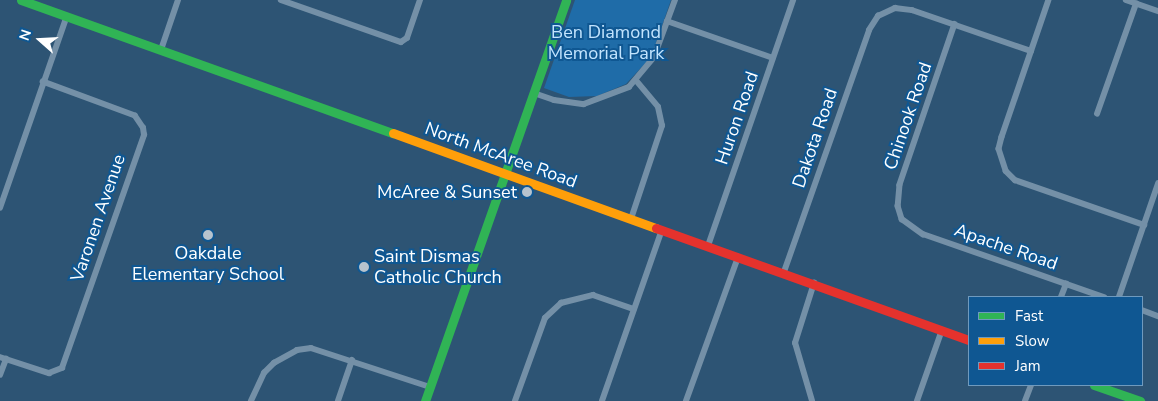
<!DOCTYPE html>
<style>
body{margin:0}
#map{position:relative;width:1158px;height:401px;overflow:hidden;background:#2d5474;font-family:"Nunito Sans",sans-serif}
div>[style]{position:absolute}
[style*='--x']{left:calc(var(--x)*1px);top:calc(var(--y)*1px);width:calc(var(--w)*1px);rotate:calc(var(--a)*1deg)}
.green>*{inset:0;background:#1f6ca8}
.street>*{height:5.5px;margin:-2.75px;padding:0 2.75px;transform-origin:2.75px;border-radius:2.75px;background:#7490a7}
.fast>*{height:9px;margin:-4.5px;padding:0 4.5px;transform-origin:4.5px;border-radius:4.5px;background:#30b455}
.slow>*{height:9px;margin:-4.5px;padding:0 4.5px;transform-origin:4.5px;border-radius:4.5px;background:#ff9f0a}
.jam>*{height:9px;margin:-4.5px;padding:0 4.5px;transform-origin:4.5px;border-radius:4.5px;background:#e5322d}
.dots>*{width:14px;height:14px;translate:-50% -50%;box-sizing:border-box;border:2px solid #0f5792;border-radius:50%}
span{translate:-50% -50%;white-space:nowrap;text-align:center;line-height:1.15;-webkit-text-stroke:4px #0f5792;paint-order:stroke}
.park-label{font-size:18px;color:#c2e4fe}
.street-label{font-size:18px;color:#fff}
.poi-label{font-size:18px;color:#fff}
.right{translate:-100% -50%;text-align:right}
.left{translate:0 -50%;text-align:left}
.legend{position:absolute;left:968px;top:296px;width:175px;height:90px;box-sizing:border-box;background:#0f5792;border:1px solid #6f9abe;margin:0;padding:6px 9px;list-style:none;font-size:15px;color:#fff}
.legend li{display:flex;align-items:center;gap:10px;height:25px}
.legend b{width:25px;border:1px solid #6f9abe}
.north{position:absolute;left:15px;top:15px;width:50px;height:50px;-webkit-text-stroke:4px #0f5792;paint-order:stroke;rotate:289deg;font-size:14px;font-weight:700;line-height:20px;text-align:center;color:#fff}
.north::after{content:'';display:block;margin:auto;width:18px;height:22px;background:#fff;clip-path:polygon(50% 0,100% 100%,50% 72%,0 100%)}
</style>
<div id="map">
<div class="green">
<i style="clip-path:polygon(575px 0,671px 0,651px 57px,626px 84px,597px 96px,569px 97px,544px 88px)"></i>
</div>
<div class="street">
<i style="--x:281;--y:0;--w:127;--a:19.3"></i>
<i style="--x:401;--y:42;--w:7;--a:-34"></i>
<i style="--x:407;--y:38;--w:40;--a:-71.1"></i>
<i style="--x:1049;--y:0;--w:145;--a:108.9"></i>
<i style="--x:1002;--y:137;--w:12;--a:104"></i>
<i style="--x:999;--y:149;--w:23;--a:72"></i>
<i style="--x:1006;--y:171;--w:13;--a:45"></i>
<i style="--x:1015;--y:180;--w:137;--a:19.2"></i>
<i style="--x:1126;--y:0;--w:34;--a:19"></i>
<i style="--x:667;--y:21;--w:112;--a:19.2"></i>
<i style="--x:955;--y:24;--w:170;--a:108.9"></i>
<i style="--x:900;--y:185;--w:21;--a:95"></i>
<i style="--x:898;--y:206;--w:14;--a:73"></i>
<i style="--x:902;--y:219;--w:26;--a:36"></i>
<i style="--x:923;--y:234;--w:192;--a:19.2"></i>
<i style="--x:161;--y:50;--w:53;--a:-71.2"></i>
<i style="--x:534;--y:93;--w:21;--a:19"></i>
<i style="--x:554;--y:100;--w:30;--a:8"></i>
<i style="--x:584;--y:104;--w:48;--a:-20.7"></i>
<i style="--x:629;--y:87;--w:39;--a:-50"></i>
<i style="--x:654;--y:57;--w:61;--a:-69.8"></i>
<i style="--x:1097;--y:114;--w:117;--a:-70.5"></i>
<i style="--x:0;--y:208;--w:203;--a:-70.8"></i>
<i style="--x:631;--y:219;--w:98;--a:-71.6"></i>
<i style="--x:662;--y:126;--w:19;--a:-102"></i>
<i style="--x:658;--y:107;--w:34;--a:-130"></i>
<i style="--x:708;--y:246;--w:260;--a:-70.9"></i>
<i style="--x:784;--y:272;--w:256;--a:-70.6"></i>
<i style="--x:869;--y:30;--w:17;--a:-57"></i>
<i style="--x:878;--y:16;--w:19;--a:-25"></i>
<i style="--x:895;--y:8;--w:17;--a:7"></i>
<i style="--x:912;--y:10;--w:126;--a:19"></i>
<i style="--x:1061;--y:297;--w:14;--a:-69"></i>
<i style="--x:1119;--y:297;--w:120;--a:-71"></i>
<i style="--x:1142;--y:310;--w:17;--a:21"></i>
<i style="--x:0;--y:357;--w:52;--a:18.1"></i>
<i style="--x:49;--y:373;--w:14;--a:-21"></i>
<i style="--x:62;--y:368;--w:247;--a:-70.6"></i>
<i style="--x:144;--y:135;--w:7;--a:-98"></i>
<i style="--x:143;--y:128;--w:14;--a:-124"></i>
<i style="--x:135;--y:116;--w:98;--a:-159.7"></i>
<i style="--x:0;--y:375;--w:17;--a:-69"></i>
<i style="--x:251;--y:401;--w:31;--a:-65"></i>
<i style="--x:264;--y:373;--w:14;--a:-45"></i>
<i style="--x:274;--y:363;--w:26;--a:-29"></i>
<i style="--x:297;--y:350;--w:14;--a:-8"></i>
<i style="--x:311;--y:348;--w:125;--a:18.1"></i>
<i style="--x:338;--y:401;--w:43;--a:-71.1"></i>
<i style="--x:515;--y:401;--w:88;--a:-70.1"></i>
<i style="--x:545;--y:318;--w:22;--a:-43"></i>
<i style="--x:561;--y:303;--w:33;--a:-14"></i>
<i style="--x:593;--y:295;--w:43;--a:18.9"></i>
<i style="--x:602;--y:401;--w:181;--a:-70.7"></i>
<i style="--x:686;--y:401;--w:153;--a:-70.1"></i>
<i style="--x:812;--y:401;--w:60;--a:-106.3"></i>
<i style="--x:795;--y:343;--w:63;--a:-72.4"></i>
<i style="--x:917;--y:401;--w:75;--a:-70.6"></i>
<i style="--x:1025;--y:401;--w:17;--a:-69"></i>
</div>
<div class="fast">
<i style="--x:21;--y:0;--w:395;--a:19.7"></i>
<i style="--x:1094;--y:385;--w:49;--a:19.2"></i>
<i style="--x:425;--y:401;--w:425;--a:-70.6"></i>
</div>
<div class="slow">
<i style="--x:393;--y:133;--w:280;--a:19.9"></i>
</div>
<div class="jam">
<i style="--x:656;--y:228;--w:332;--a:19.7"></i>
</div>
<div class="dots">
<i style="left:527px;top:192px;background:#b6c3ce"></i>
<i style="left:208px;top:235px;background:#b6c3ce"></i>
<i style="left:364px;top:267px;background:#b6c3ce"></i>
</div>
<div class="park-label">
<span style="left:606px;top:43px">Ben Diamond<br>Memorial Park</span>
</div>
<div class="street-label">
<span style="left:908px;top:116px;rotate:-71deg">Chinook Road</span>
<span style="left:737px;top:118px;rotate:-71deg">Huron Road</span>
<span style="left:815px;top:138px;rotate:-71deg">Dakota Road</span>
<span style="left:501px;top:155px;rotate:20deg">North McAree Road</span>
<span style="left:98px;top:218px;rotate:-71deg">Varonen Avenue</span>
<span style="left:1006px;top:247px;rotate:19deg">Apache Road</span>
</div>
<div class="poi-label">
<span class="right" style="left:517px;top:192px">McAree &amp; Sunset</span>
<span style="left:208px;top:264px">Oakdale<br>Elementary School</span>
<span class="left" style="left:374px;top:267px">Saint Dismas<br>Catholic Church</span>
</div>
<ul class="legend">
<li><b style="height:6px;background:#30b455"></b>Fast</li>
<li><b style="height:6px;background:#ff9f0a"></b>Slow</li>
<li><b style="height:6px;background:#e5322d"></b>Jam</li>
</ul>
<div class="north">N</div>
</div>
